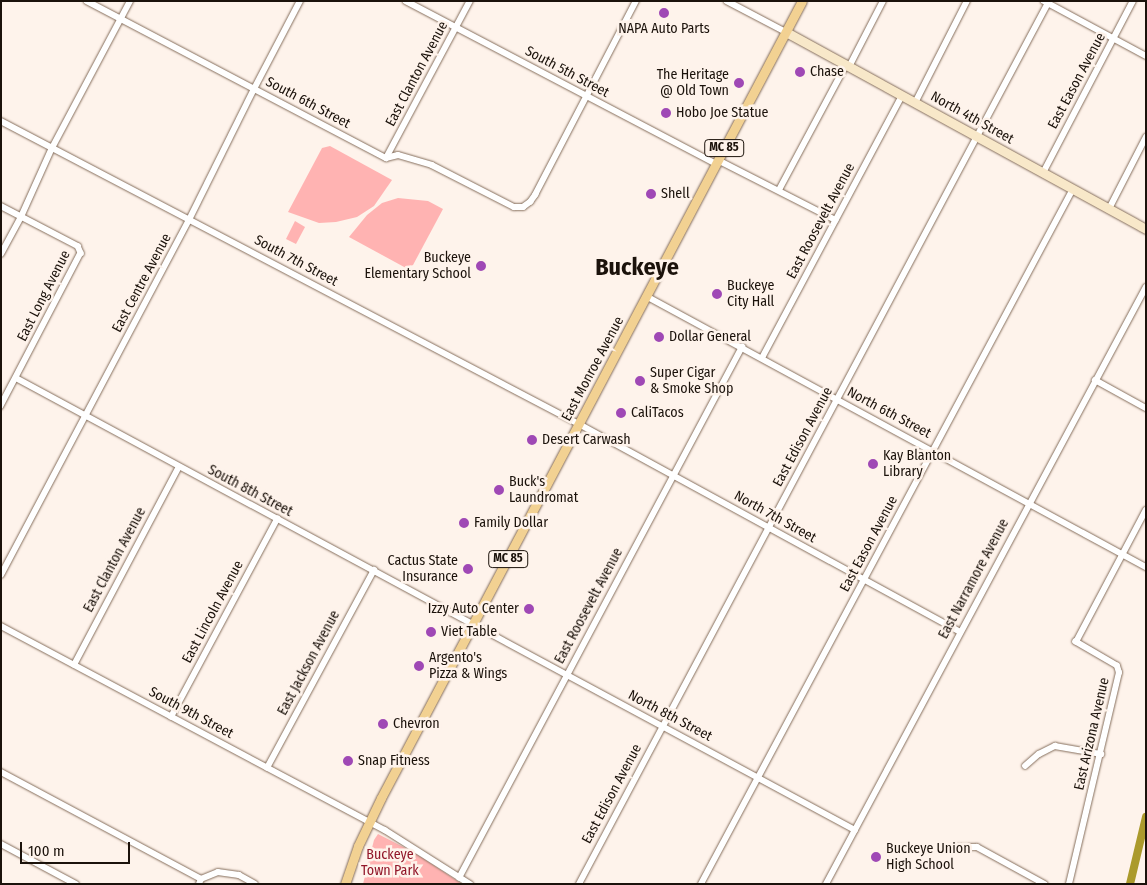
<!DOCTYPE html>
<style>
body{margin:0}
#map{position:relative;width:1147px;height:885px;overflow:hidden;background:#fef3eb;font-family:"Fira Sans Condensed",sans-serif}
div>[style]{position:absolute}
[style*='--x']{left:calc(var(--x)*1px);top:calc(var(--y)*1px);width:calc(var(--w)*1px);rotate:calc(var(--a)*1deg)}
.green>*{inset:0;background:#ffb3b2}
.canal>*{height:8px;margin:-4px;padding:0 4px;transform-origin:4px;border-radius:4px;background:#ab9a2c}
.roads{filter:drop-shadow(0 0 1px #856e5c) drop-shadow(0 0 1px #856e5c)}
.street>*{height:5.5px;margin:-2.75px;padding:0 2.75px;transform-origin:2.75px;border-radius:2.75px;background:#fff}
.secondary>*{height:9px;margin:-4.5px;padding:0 4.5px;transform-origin:4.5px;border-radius:4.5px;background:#f8e8c9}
.primary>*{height:9px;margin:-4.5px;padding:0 4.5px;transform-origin:4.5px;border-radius:4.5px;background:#f2d192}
.dots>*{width:14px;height:14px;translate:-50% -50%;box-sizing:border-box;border:2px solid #fef3eb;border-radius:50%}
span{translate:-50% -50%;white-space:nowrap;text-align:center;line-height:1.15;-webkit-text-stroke:5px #fef3eb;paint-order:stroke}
.shield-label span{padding:1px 4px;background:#fef3eb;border:1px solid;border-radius:4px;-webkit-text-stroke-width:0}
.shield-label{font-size:12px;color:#1b120b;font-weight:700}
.poi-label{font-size:14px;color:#1b120b}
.left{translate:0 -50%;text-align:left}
.right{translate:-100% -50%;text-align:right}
.street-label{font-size:14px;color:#1b120b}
.park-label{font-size:14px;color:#92172a}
.town-label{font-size:24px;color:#1b120b;font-weight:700}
.frame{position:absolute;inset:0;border:2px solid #1b120b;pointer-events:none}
.scale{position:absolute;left:20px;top:842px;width:110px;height:22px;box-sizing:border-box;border:2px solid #1b120b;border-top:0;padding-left:6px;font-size:15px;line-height:18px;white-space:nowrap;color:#1b120b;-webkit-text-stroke:4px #fef3eb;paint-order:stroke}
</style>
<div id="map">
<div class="green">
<i style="clip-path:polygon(330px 146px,392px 180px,374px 206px,357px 217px,336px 222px,319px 223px,288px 212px,322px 148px)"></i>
<i style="clip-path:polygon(398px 198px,428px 201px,443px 209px,413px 265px,406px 268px,349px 237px,367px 215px,382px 203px)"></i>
<i style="clip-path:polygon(295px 221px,305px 227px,296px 244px,286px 239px)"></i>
<i style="clip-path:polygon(378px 834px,415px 853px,462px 884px,363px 884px,374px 840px)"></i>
</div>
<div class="canal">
<i style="--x:1130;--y:884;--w:69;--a:-76.6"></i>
</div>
<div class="roads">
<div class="street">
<i style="--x:87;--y:1;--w:338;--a:27.7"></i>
<i style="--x:386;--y:158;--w:12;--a:-14"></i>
<i style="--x:398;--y:155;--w:35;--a:16"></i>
<i style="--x:432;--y:165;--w:92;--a:27.1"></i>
<i style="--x:514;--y:207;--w:9;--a:0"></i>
<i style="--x:523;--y:207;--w:9;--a:-36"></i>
<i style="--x:530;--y:202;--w:9;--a:-54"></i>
<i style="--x:535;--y:195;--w:219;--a:-62.5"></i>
<i style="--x:406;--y:1;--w:350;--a:27.7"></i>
<i style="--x:727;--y:1;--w:67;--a:27.7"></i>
<i style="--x:1044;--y:1;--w:116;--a:28.3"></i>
<i style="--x:849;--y:67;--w:74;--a:-62.7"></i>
<i style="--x:915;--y:103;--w:114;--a:-63"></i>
<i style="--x:1;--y:121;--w:653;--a:27.66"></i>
<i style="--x:579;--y:424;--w:434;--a:28.6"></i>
<i style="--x:386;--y:158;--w:178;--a:-61.9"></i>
<i style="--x:718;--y:160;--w:132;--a:27"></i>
<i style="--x:1043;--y:173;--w:194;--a:-62.4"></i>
<i style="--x:779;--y:190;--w:142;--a:-61.8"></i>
<i style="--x:1;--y:206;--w:87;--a:27.5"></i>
<i style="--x:78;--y:246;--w:8;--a:67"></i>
<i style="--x:81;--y:253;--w:173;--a:117.6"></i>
<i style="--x:1109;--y:209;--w:81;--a:-62.8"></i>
<i style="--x:1;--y:254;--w:42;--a:-61.6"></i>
<i style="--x:21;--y:217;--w:76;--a:-65.8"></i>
<i style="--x:52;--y:148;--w:166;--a:-62"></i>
<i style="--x:646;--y:296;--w:569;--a:28.46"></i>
<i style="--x:762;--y:358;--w:297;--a:-61.9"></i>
<i style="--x:16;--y:378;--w:953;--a:28.31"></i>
<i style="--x:1095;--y:380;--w:58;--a:28.8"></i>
<i style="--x:1;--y:575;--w:402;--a:-62.1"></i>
<i style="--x:189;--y:220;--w:146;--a:-63.6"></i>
<i style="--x:254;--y:89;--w:99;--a:-62.4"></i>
<i style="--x:1;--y:626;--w:435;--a:28"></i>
<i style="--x:385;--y:830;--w:101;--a:32.4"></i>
<i style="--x:74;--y:665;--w:224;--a:-62.1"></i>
<i style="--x:171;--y:717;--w:225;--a:-61.8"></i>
<i style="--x:1025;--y:766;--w:18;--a:-41"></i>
<i style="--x:1039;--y:754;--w:18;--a:-27"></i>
<i style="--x:1055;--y:746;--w:47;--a:9.9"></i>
<i style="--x:267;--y:768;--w:225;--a:-61.6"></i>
<i style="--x:1;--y:772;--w:227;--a:28.1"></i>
<i style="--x:1;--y:844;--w:85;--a:28.1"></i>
<i style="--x:958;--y:847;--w:19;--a:0"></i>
<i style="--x:977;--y:847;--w:77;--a:28.6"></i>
<i style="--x:459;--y:878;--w:602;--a:-61.94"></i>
<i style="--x:199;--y:884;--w:5;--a:-68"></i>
<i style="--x:201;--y:879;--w:18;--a:-22"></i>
<i style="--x:218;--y:872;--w:21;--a:8"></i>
<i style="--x:239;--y:875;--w:18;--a:29"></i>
<i style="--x:579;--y:884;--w:1000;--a:-61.97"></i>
<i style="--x:701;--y:884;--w:788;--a:-61.84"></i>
<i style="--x:826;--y:884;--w:677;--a:-61.81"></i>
<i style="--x:1069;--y:884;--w:217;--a:-76.7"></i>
<i style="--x:1119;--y:673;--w:7;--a:-106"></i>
<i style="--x:1117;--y:666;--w:48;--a:-149.7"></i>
<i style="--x:1076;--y:642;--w:149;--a:-62.1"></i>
</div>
<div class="secondary">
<i style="--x:786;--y:32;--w:410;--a:28.7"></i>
</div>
<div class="primary">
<i style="--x:345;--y:884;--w:40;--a:-71.1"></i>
<i style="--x:358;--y:846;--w:53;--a:-64.4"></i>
<i style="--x:381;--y:798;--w:901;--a:-62.16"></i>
</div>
</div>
<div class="dots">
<i style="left:664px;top:13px;background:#9f48b5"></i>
<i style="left:800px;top:72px;background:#9f48b5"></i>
<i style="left:739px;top:83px;background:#9f48b5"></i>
<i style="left:666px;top:113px;background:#9f48b5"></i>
<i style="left:651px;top:194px;background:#9f48b5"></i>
<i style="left:481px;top:266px;background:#9f48b5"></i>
<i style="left:717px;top:294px;background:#9f48b5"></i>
<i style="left:659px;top:337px;background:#9f48b5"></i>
<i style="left:640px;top:381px;background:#9f48b5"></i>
<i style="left:621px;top:413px;background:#9f48b5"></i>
<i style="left:532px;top:440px;background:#9f48b5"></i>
<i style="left:873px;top:464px;background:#9f48b5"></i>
<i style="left:499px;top:490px;background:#9f48b5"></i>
<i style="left:464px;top:523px;background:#9f48b5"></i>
<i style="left:468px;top:569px;background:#9f48b5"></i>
<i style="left:529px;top:609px;background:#9f48b5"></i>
<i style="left:431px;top:632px;background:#9f48b5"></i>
<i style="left:419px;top:666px;background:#9f48b5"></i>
<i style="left:383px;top:724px;background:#9f48b5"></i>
<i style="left:348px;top:761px;background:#9f48b5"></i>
<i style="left:876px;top:857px;background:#9f48b5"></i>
</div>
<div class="shield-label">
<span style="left:724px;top:148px">MC 85</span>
<span style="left:508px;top:559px">MC 85</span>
</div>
<div class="poi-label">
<span style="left:664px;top:29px">NAPA Auto Parts</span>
<span class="left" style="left:810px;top:72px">Chase</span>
<span class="right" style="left:729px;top:83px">The Heritage<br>@ Old Town</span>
<span class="left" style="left:676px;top:113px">Hobo Joe Statue</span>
<span class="left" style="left:661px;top:194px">Shell</span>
<span class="right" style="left:471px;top:266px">Buckeye<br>Elementary School</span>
<span class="left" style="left:727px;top:294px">Buckeye<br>City Hall</span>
<span class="left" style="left:669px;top:337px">Dollar General</span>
<span class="left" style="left:650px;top:381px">Super Cigar<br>&amp; Smoke Shop</span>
<span class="left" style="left:631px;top:413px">CaliTacos</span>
<span class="left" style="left:542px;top:440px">Desert Carwash</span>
<span class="left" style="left:883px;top:464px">Kay Blanton<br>Library</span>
<span class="left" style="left:509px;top:490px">Buck's<br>Laundromat</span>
<span class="left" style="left:474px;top:523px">Family Dollar</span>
<span class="right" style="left:458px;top:569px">Cactus State<br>Insurance</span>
<span class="right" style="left:519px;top:609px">Izzy Auto Center</span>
<span class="left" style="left:441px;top:632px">Viet Table</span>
<span class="left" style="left:429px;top:666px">Argento's<br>Pizza &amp; Wings</span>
<span class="left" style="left:393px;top:724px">Chevron</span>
<span class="left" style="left:358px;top:761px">Snap Fitness</span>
<span class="left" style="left:886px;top:857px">Buckeye Union<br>High School</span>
</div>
<div class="street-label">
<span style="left:567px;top:72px;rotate:28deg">South 5th Street</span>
<span style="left:417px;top:74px;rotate:-62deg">East Clanton Avenue</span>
<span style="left:1077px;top:81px;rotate:-62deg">East Eason Avenue</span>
<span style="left:308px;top:103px;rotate:28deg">South 6th Street</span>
<span style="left:972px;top:118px;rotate:29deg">North 4th Street</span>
<span style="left:821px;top:221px;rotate:-62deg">East Roosevelt Avenue</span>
<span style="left:296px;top:261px;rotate:28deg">South 7th Street</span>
<span style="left:142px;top:283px;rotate:-62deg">East Centre Avenue</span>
<span style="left:44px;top:296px;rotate:-63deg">East Long Avenue</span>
<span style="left:593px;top:369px;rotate:-62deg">East Monroe Avenue</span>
<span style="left:889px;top:413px;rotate:28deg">North 6th Street</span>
<span style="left:803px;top:437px;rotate:-62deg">East Edison Avenue</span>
<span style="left:250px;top:491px;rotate:28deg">South 8th Street</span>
<span style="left:775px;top:517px;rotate:29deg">North 7th Street</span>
<span style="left:869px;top:544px;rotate:-62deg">East Eason Avenue</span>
<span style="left:115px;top:560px;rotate:-62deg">East Clanton Avenue</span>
<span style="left:974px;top:579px;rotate:-62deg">East Narramore Avenue</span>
<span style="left:589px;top:606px;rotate:-62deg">East Roosevelt Avenue</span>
<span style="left:213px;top:612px;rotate:-62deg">East Lincoln Avenue</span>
<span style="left:309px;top:663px;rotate:-62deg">East Jackson Avenue</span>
<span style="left:191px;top:713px;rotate:28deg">South 9th Street</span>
<span style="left:670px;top:716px;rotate:28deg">North 8th Street</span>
<span style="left:1092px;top:734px;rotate:-77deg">East Arizona Avenue</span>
<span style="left:612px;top:794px;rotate:-62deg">East Edison Avenue</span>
</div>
<div class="park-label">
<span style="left:390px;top:863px">Buckeye<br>Town Park</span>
</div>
<div class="town-label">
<span style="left:637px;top:268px">Buckeye</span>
</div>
<div class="frame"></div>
<div class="scale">100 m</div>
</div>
